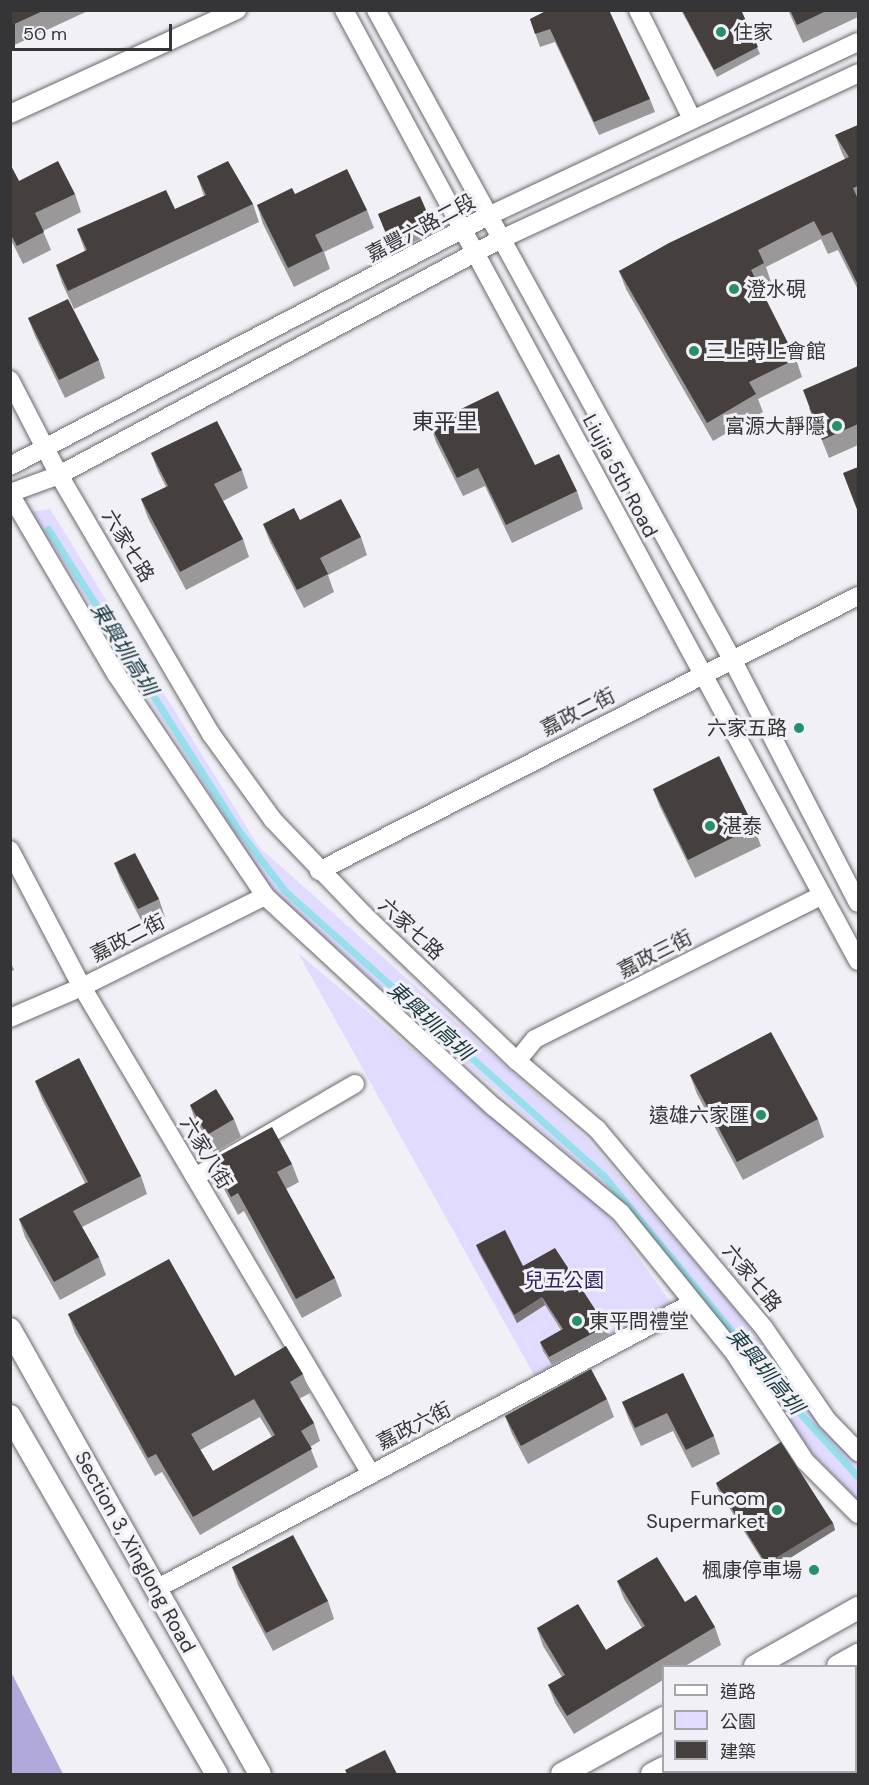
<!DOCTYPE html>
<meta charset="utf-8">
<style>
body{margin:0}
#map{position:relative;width:869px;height:1785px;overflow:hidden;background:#f1f0f6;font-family:"DM Sans","Noto Sans TC",sans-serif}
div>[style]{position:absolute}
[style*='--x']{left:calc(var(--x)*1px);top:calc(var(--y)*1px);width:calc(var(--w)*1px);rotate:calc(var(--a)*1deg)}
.green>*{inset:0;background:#e0dbff}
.forest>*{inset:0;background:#b1a8db}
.stream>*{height:7px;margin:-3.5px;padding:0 3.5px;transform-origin:3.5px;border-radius:3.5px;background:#97e0eb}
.roads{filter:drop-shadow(0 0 2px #69686d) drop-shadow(0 0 2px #69686d)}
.minor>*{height:18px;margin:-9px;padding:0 9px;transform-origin:9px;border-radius:9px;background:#fff}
.tertiary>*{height:22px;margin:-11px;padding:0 11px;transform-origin:11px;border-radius:11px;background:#fff}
.wall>*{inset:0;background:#9b989a}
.shaded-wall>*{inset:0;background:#797475}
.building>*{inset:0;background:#453f3e}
.dots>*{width:16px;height:16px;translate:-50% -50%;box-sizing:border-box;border:3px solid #f1f0f6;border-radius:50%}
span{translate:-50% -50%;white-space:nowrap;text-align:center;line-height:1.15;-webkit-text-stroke:6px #f1f0f6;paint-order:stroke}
.poi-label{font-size:20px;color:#353537}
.left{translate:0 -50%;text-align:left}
.right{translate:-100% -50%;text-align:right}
.street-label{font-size:20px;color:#353537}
.park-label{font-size:20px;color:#311f5c}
.water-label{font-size:21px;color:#15393e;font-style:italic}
.quarter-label{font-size:22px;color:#333237}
.frame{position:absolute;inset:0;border:12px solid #353537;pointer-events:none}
.legend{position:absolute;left:662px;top:1665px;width:195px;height:108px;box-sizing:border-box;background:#f1f0f6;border:2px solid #a6a5aa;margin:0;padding:8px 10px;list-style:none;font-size:18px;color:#353537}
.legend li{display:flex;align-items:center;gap:12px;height:30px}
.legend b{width:30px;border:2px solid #a6a5aa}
.scale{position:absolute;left:12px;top:24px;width:160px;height:27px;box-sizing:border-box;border:3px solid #353537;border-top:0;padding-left:8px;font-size:18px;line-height:21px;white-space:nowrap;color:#353537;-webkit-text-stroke:4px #f1f0f6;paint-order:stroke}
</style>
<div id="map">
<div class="green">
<i style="clip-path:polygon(50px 509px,259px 847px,585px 1137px,728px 1300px,833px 1437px,858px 1461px,858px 1500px,813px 1454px,726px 1331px,600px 1182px,284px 902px,257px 870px,31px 512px)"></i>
<i style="clip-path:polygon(298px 953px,607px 1214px,672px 1304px,538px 1382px)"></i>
</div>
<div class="forest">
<i style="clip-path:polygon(10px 1672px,11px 1672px,63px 1774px,11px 1774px)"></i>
</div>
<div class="stream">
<i style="--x:48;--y:529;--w:354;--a:57.7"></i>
<i style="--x:237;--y:828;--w:79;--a:52.7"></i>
<i style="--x:285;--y:891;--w:426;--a:41.8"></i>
<i style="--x:603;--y:1175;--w:303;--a:50.5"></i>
<i style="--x:796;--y:1409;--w:92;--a:47.6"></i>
</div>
<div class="roads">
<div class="minor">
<i style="--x:344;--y:10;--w:1081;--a:61.61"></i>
<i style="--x:376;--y:10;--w:742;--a:61.26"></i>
<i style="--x:733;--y:661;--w:272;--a:62.7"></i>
<i style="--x:638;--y:10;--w:122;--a:63.6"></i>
<i style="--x:10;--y:114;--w:250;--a:-24.6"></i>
<i style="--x:10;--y:380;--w:107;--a:62.7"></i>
<i style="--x:59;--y:475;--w:300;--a:59.6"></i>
<i style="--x:211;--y:734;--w:106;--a:54.2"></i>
<i style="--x:273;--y:820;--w:132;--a:46.2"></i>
<i style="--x:364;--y:915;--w:211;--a:43.7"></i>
<i style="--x:517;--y:1061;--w:105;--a:40.4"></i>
<i style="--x:597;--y:1129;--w:260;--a:50"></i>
<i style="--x:764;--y:1328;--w:112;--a:55.6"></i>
<i style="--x:827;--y:1420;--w:45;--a:45.9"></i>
<i style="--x:10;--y:466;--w:537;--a:-27.61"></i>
<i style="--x:486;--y:217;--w:411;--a:-25.2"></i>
<i style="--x:10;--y:493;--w:52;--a:-20.2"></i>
<i style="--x:59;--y:475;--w:499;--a:-28.1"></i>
<i style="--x:499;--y:240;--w:396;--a:-24.9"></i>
<i style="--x:10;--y:494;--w:209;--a:59.5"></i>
<i style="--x:116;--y:674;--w:267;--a:56.1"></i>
<i style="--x:265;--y:896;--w:311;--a:42.7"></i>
<i style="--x:494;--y:1107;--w:165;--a:39.8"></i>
<i style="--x:621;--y:1213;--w:181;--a:51"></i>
<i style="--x:735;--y:1354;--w:128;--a:56.8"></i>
<i style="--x:805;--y:1461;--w:75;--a:45"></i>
<i style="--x:10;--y:850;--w:155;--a:62.3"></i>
<i style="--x:82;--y:987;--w:566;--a:59.31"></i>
<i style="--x:319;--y:871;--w:605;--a:-27.03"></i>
<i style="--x:10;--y:1018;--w:78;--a:-23.3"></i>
<i style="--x:82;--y:987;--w:204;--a:-26.4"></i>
<i style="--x:517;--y:1061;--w:28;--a:-51"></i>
<i style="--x:535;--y:1039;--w:319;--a:-26.6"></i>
<i style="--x:195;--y:1177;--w:185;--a:-30.2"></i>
<i style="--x:156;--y:1589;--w:608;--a:-28.08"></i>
</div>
<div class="tertiary">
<i style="--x:10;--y:1329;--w:510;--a:60.67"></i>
<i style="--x:10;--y:1416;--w:414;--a:60"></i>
<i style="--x:755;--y:1666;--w:118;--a:-29.4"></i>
<i style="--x:838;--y:1666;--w:23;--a:-29"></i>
<i style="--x:562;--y:1774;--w:116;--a:-28.8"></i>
<i style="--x:652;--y:1774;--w:13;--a:-27"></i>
</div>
</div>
<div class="wall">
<i style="clip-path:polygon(10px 10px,90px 10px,10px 47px)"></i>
<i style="clip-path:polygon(548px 10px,650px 99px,655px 112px,599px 135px,555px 42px,540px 47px,530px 19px)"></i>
<i style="clip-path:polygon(681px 10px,741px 10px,760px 54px,717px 77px)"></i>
<i style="clip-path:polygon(788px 10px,858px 10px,858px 17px,803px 43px)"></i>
<i style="clip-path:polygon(858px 125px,858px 290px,838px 250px,828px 254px,821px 239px,766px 267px,771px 282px,760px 287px,796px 359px,802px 377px,758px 399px,763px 412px,713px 441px,626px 289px,619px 271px,845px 159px,842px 153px,835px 135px)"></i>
<i style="clip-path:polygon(10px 164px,19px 181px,75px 194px,81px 212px,43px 231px,51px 250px,23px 264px,10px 238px)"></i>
<i style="clip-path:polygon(197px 176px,253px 204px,259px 222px,74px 309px,62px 283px,56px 265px,85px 251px,77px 229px,175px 209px,204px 196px)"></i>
<i style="clip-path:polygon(295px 194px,367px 210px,374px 228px,324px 252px,330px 269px,294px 287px,263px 224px,257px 205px)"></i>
<i style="clip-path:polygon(378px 214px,432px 224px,435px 231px,394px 252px)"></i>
<i style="clip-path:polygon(28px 318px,99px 360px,105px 378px,65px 398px,35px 336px)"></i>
<i style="clip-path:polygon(858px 366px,858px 445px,829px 458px,809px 408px)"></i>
<i style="clip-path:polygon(430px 424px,535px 465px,577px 491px,583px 509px,512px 543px,485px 486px,463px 496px,436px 442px)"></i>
<i style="clip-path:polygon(151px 453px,242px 470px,248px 488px,223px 501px,243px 539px,249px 557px,186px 590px,148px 518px,141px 499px,166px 487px,158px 471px)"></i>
<i style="clip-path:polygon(300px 520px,361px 537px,367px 555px,328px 575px,334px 592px,304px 608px,270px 542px,263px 524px)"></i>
<i style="clip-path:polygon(653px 789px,754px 827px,761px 846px,695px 878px,660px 807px)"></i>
<i style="clip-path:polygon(114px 863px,159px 899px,165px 917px,145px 928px,121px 881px)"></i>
<i style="clip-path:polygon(10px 961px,14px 970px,10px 972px)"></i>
<i style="clip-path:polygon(690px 1075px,818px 1119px,824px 1137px,743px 1180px,697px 1094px)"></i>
<i style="clip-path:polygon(35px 1081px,141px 1176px,147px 1194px,82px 1227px,99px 1257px,106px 1275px,60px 1300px,25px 1237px,19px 1219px,85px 1183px,42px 1099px)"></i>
<i style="clip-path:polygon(190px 1105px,234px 1119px,241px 1137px,214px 1153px,196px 1123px)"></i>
<i style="clip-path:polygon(211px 1160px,292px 1164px,299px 1182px,286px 1189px,335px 1278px,342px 1296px,302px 1318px,244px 1211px,238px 1215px,218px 1178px)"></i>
<i style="clip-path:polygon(476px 1245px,523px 1266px,606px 1326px,609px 1335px,552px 1365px,543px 1351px,540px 1342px,561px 1330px,545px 1305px,517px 1323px,479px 1253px)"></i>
<i style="clip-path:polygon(evenodd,68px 1314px,235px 1376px,303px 1374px,310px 1393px,299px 1399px,314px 1423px,320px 1441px,310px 1447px,318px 1467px,200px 1535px,162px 1472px,155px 1476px,75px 1333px,68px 1314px,260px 1417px,272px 1437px,213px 1471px,200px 1450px,260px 1417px)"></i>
<i style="clip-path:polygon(683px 1373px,714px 1436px,720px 1454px,692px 1468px,673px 1431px,641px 1446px,629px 1420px,622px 1402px)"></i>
<i style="clip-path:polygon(607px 1399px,614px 1417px,528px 1464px,512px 1434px,505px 1416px)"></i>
<i style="clip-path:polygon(716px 1483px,833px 1523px,835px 1530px,769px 1571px,718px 1490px)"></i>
<i style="clip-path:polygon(232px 1567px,328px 1601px,334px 1619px,273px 1651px,238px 1585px)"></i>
<i style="clip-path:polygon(617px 1581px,685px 1602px,715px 1627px,721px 1645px,685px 1666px,663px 1666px,663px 1680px,574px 1734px,555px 1703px,548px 1685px,562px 1677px,543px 1646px,537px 1628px,606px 1650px,642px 1628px,624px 1599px)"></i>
</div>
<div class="shaded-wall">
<i style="clip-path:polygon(542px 1297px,545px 1305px,517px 1323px,514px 1315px)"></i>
<i style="clip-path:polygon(833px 1523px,835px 1530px,769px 1571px,766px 1564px)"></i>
</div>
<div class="building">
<i style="clip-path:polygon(10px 10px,45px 10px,10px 26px)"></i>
<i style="clip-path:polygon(548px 10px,609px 10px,650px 99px,594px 122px,550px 29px,535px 34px,530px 19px)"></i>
<i style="clip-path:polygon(682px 10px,741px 10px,758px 47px,714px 70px)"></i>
<i style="clip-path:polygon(790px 10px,828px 10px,797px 25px)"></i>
<i style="clip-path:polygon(858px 125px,858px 186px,853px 188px,858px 199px,858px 285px,832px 232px,822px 236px,814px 221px,758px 250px,764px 263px,751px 270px,796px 359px,749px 382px,756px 394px,707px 423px,619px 271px,669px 243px,849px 157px,835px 135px)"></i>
<i style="clip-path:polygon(58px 161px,75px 194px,35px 213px,44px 232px,17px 246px,10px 233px,10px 164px,19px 181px)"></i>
<i style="clip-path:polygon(228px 161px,253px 204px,68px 291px,56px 265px,87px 250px,77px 229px,166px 190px,175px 209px,206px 195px,197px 176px)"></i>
<i style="clip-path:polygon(347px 169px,367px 210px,315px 235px,323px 251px,288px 268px,257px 205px,292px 188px,295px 194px)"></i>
<i style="clip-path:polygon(420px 196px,432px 224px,391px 246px,378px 214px)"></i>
<i style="clip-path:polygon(68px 299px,99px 360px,59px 380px,28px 318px)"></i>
<i style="clip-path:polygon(858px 366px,858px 424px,822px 440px,803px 390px)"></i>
<i style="clip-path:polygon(498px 391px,535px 465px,559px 454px,577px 491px,506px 525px,478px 468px,457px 478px,430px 424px)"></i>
<i style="clip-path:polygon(217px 421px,242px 470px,214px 484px,243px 539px,180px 572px,141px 499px,168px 486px,151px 453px)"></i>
<i style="clip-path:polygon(858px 467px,858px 512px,843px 473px)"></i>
<i style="clip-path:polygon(341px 499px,361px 537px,320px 558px,328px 574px,297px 590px,263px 524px,294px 508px,300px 520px)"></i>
<i style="clip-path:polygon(719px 756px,754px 827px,688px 860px,653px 789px)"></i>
<i style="clip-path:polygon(135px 853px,159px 899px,138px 909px,114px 863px)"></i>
<i style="clip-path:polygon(771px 1032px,818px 1119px,737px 1162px,690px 1075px)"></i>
<i style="clip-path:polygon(79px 1058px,141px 1176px,73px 1211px,99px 1257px,54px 1282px,19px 1219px,88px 1182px,35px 1081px)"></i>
<i style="clip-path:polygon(216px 1089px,234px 1119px,207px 1135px,190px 1105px)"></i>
<i style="clip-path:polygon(272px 1127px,292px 1164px,277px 1172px,335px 1278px,296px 1299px,238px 1193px,231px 1197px,211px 1160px)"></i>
<i style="clip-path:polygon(505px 1230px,523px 1266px,555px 1248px,606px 1326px,549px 1357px,540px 1342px,563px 1329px,542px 1297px,514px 1315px,476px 1245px)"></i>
<i style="clip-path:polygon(evenodd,169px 1259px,235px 1376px,286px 1346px,303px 1374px,290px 1382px,314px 1423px,301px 1431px,312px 1449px,193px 1517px,156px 1454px,148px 1458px,68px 1314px,169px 1259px,254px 1399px,275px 1435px,213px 1471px,191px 1434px,254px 1399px)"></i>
<i style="clip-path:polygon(591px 1369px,607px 1399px,521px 1446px,505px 1416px)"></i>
<i style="clip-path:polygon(683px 1373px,714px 1436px,686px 1450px,667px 1413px,635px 1428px,622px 1402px)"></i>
<i style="clip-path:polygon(781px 1442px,833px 1523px,766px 1564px,716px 1483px)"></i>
<i style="clip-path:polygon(293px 1535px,328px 1601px,266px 1633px,232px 1567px)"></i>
<i style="clip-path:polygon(657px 1557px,685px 1602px,696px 1595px,715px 1627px,567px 1716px,548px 1685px,565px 1675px,537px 1628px,578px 1604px,606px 1650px,645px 1626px,617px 1581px)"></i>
<i style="clip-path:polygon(385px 1750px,397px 1774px,347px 1774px,345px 1770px)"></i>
</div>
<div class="dots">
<i style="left:721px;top:32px;background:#298f6b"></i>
<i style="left:734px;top:289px;background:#298f6b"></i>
<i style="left:694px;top:351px;background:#298f6b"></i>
<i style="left:837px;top:426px;background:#298f6b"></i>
<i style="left:799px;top:728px;background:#298f6b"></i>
<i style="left:710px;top:826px;background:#298f6b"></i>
<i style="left:761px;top:1115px;background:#298f6b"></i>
<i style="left:577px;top:1321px;background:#298f6b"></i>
<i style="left:777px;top:1510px;background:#298f6b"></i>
<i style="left:814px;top:1570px;background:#298f6b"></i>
</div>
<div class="poi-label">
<span class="left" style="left:733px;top:32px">住家</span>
<span class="left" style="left:746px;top:289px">澄水硯</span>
<span class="left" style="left:706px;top:351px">三上時上會館</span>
<span class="right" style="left:825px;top:426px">富源大靜隱</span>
<span class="right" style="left:787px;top:728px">六家五路</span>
<span class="left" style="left:722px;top:826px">湛泰</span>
<span class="right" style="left:749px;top:1115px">遠雄六家匯</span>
<span class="left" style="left:589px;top:1321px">東平問禮堂</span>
<span class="right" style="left:765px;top:1510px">Funcom<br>Supermarket</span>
<span class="right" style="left:802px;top:1570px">楓康停車場</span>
</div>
<div class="street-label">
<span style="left:421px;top:228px;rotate:-28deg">嘉豐六路二段</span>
<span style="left:620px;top:476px;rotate:62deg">Liujia 5th Road</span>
<span style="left:128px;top:546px;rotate:59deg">六家七路</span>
<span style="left:578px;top:712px;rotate:-27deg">嘉政二街</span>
<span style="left:411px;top:929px;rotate:43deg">六家七路</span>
<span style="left:128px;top:938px;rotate:-27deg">嘉政二街</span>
<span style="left:655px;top:954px;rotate:-27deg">嘉政三街</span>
<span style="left:206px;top:1153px;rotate:59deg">六家八街</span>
<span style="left:752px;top:1278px;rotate:51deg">六家七路</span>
<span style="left:414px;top:1426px;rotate:-27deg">嘉政六街</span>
<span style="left:135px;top:1552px;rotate:61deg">Section 3, Xinglong Road</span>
</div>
<div class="park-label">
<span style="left:564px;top:1280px">兒五公園</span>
</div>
<div class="water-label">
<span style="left:124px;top:649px;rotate:58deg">東興圳高圳</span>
<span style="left:430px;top:1021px;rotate:42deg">東興圳高圳</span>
<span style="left:765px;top:1371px;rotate:50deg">東興圳高圳</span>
</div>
<div class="quarter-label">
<span style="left:445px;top:422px">東平里</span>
</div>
<div class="frame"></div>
<ul class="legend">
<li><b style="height:8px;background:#fff"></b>道路</li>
<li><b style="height:16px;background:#e0dbff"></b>公園</li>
<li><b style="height:16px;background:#453f3e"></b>建築</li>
</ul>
<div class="scale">50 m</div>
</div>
